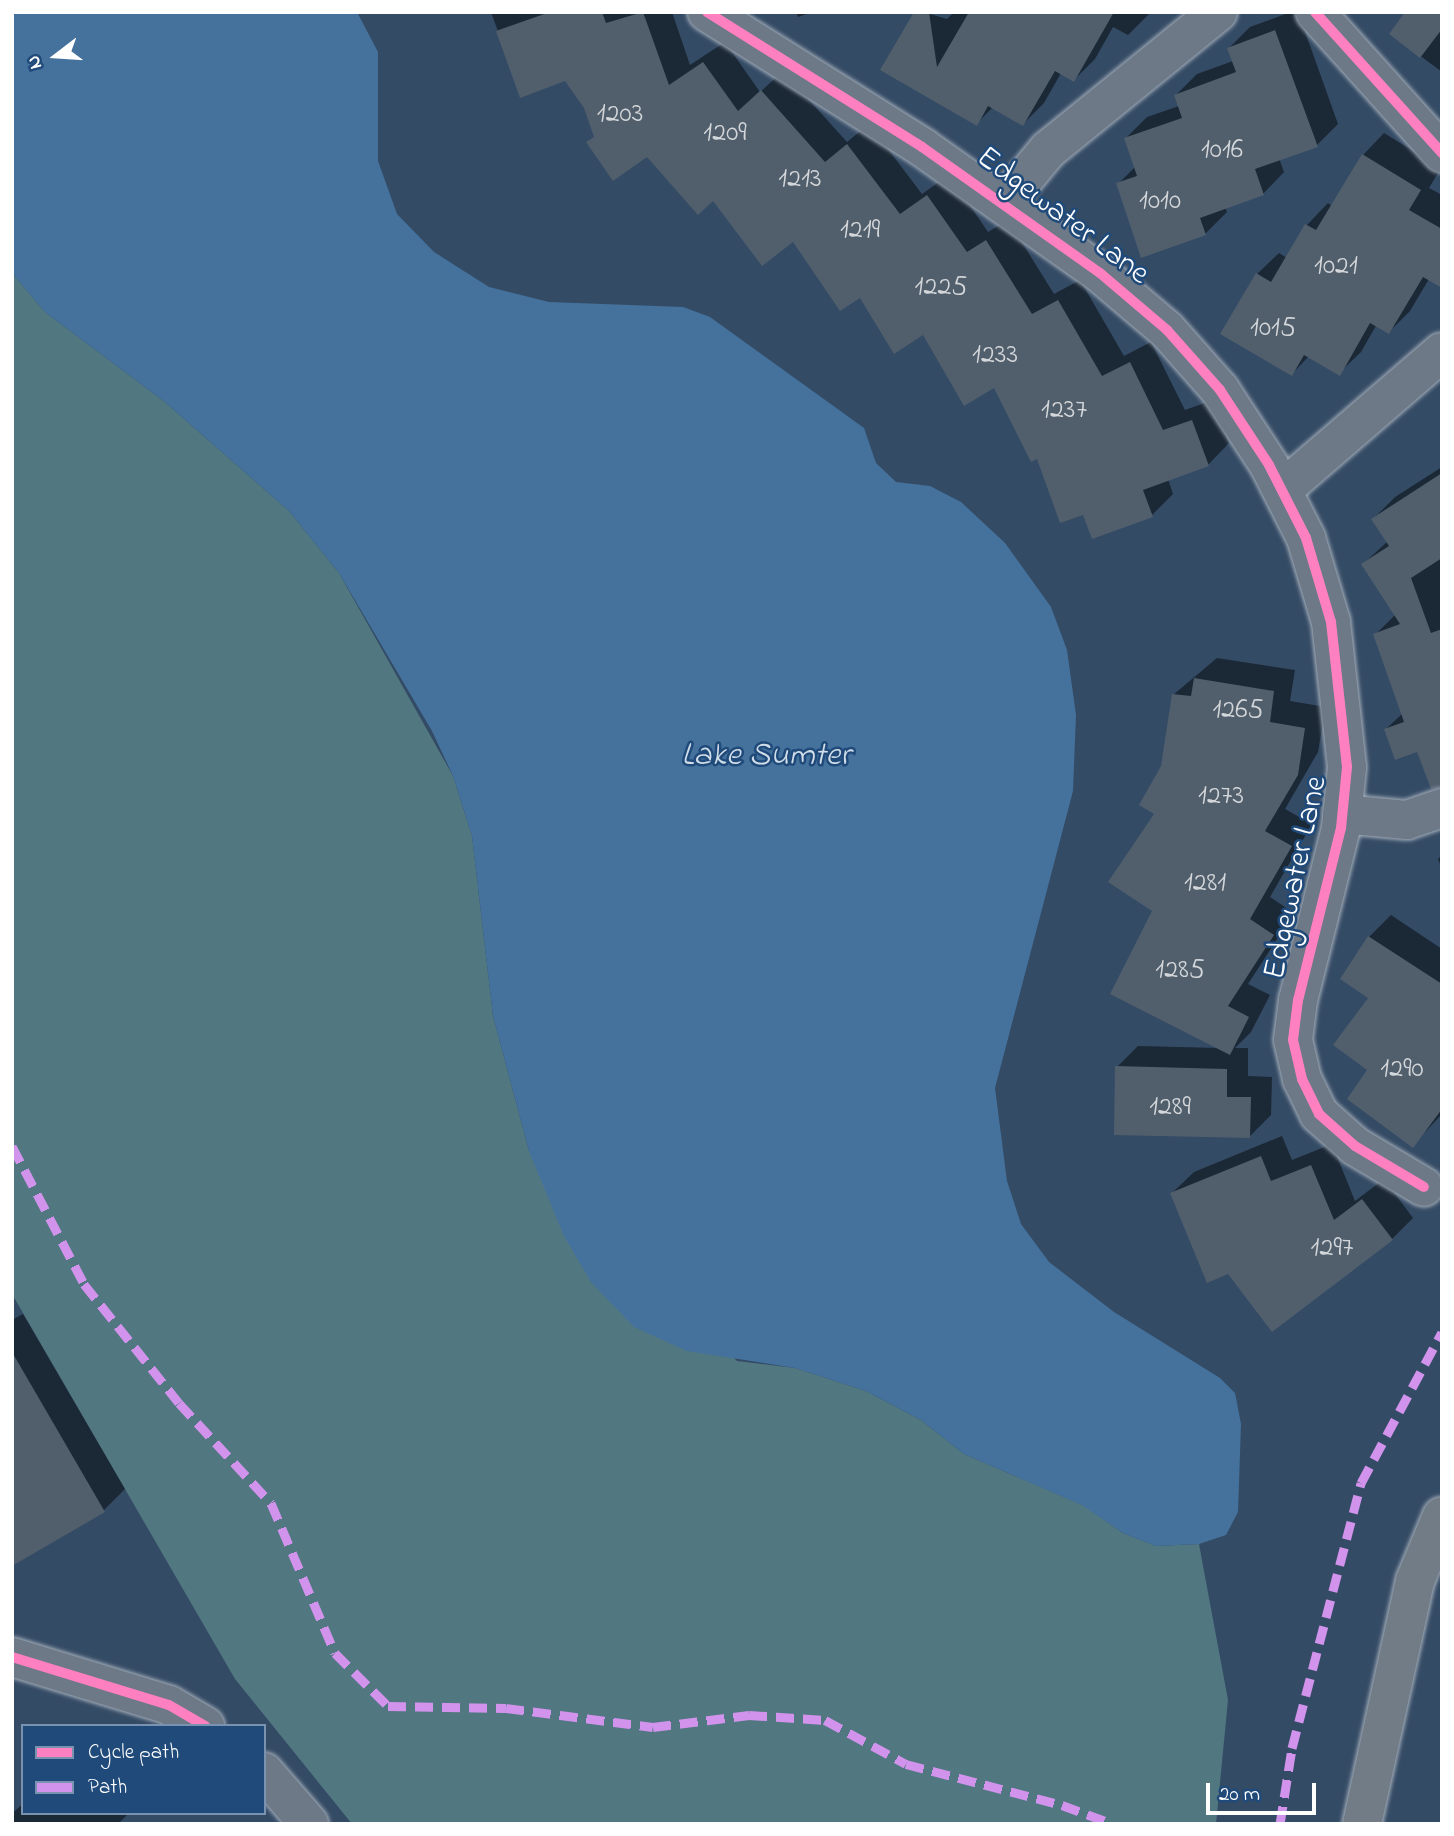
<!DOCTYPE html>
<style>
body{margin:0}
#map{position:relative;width:1454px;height:1836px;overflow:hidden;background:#344b65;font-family:"Indie Flower",sans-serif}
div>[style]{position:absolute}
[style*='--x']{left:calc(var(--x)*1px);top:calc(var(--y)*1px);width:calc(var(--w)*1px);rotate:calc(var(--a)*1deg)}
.green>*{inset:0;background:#517781}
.water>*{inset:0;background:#44729d}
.shadow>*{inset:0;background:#0007}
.building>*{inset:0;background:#515f6d}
.roads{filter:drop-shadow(0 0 2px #a4aeba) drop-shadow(0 0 2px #a4aeba)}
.minor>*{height:38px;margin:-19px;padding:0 19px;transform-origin:19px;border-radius:19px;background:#6d7986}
.major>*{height:38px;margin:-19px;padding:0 19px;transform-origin:19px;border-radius:19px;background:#717c86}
.quiet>*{height:9px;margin-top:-4.5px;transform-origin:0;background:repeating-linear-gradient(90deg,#d193ec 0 18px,transparent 0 27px)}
.cycleway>*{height:10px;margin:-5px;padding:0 5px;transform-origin:5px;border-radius:5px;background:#ff80c0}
span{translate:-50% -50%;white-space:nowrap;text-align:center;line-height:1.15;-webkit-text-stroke:5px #1f4a7a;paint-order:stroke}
.number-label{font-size:28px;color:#d4d7da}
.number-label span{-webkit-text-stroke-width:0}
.street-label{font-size:32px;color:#fff}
.water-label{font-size:33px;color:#d1dde8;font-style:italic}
.frame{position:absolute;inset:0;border:14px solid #fff;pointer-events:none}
.legend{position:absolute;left:21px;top:1724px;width:245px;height:91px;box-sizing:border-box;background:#1f4a7a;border:2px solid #7992af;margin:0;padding:9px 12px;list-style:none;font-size:21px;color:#fff}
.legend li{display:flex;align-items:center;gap:14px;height:35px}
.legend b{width:35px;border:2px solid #7992af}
.north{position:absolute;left:21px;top:21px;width:70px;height:70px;-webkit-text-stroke:5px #1f4a7a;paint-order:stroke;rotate:253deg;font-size:19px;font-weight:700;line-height:28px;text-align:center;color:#fff}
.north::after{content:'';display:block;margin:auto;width:24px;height:32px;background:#fff;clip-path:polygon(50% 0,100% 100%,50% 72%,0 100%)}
.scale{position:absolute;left:1206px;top:1783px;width:110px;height:32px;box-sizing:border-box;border:4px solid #fff;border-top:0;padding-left:9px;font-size:21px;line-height:24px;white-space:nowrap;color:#fff;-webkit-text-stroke:5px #1f4a7a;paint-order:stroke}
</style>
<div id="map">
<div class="green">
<i style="clip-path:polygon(12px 273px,45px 312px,165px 402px,289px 511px,339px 573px,453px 776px,472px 836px,493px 1016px,529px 1151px,737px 1361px,795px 1368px,866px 1391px,921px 1420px,964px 1454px,1083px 1505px,1123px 1533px,1156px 1546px,1199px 1544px,1228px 1700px,1216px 1824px,352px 1824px,235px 1679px,12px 1294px)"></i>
</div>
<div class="water">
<i style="clip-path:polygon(12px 12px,357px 12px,378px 52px,378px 161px,397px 214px,434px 252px,489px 287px,549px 302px,683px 307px,710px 317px,864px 428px,876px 463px,896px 482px,930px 486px,961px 502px,1005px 543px,1051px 607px,1067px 650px,1076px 715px,1073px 791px,995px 1088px,1007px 1181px,1021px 1224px,1049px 1262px,1114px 1312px,1220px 1378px,1235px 1393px,1241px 1424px,1238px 1512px,1226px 1535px,1199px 1544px,1156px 1546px,1123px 1533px,1082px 1505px,964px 1454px,921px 1420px,866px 1391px,795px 1368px,687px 1351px,634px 1327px,591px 1282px,564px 1236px,529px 1151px,493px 1016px,472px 836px,453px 776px,432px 731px,339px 573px,289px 511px,165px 402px,45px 312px,12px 273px)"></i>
</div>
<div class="shadow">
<i style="clip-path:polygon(491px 12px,672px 12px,690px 65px,725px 42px,760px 92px,783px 71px,847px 142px,869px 124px,922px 194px,949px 175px,988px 232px,1008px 220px,1054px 294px,1080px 280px,1124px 356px,1151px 342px,1185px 410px,1213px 400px,1229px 443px,1208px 465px,1168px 479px,1173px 494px,1152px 515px,1084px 512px,1038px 456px,995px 386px,924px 333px,860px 295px,793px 240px,713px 199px,648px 154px,596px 135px,586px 107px,566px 79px,521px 95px)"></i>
<i style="clip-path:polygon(796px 12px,812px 12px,798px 17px)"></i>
<i style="clip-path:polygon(923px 12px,947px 19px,954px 12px,1151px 12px,1128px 35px,1113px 27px,1095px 59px,1074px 80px,1061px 73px,1044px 103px,1023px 124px,993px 107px,976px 124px,883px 70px)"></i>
<i style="clip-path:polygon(1291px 12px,1298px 12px,1338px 124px,1317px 145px,1279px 158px,1284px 172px,1263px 194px,1225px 207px,1227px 212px,1205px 234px,1118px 184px,1136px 166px,1126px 138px,1147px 117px,1179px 106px,1176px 95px,1197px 74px,1233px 61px,1229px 48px,1250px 27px)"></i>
<i style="clip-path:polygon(1442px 12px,1442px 72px,1391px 34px)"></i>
<i style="clip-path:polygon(1384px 133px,1441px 168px,1429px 188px,1442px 195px,1442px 284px,1429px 279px,1410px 311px,1389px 332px,1377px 324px,1361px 352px,1339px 373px,1309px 356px,1292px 374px,1257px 274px,1279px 253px,1287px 258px,1307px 225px,1328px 203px,1332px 206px,1363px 155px)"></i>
<i style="clip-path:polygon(1442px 467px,1442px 754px,1418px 750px,1386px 729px,1403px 713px,1375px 635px,1396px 614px,1363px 564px,1388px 541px,1373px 519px,1395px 497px)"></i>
<i style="clip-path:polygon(1217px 658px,1295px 670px,1290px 701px,1326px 707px,1318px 752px,1285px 809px,1312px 824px,1270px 897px,1294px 913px,1248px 984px,1270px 995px,1251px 1032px,1235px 1048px,1248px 1048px,1248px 1076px,1272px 1077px,1271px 1115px,1250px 1136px,1117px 1067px,1138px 1046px,1219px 1048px,1154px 910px,1156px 813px,1173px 695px)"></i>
<i style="clip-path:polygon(1442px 855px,1442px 869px,1438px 859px)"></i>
<i style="clip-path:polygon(1391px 915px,1442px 949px,1442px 1114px,1413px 1145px,1370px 1070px,1370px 997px,1342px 978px,1369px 937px)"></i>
<i style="clip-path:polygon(1282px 1136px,1292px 1160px,1332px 1144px,1355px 1201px,1384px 1179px,1413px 1218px,1392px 1239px,1172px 1193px,1194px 1172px)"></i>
<i style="clip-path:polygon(23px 1314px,125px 1489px,104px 1510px,13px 1563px,12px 1320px)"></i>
<i style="clip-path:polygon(23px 1804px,23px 1813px,129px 1813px,118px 1824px,12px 1824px,12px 1813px)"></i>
</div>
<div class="building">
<i style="clip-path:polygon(550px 12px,602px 12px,606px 23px,643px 12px,669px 85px,703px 62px,738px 111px,761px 90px,825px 162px,847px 144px,900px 214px,927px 195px,967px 252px,986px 240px,1032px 314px,1058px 300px,1102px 376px,1130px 362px,1163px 430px,1192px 420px,1209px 466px,1143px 490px,1153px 517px,1092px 539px,1083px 515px,1060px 523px,1037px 459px,1031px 462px,994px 388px,964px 406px,923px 335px,894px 354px,860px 298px,840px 311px,793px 242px,762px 266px,713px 201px,698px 215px,647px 157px,613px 181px,586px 142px,594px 137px,584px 108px,565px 81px,520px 98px,496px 31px)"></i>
<i style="clip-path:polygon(914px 12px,929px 12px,937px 67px,969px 12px,1114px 12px,1074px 82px,1055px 71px,1023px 126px,988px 106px,977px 126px,880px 70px)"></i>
<i style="clip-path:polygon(1405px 12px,1442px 12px,1442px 29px,1420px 58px,1389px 34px)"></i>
<i style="clip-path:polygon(1275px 30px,1318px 147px,1255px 169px,1264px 195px,1200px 218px,1206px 235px,1141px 258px,1116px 183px,1137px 176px,1124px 138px,1182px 118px,1174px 95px,1236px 72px,1227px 48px)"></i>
<i style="clip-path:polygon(1362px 154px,1421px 190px,1409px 210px,1442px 229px,1442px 288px,1423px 277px,1389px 334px,1370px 323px,1340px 376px,1304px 355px,1292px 376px,1220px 334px,1256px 273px,1271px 282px,1305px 224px,1316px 230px)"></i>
<i style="clip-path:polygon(1442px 473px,1442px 558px,1411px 578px,1431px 633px,1442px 629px,1442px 787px,1431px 789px,1417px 752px,1395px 760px,1384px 729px,1404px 722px,1373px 634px,1400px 624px,1361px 564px,1389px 546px,1371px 519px)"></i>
<i style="clip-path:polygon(1194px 678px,1274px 691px,1270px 722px,1305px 728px,1298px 775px,1265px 831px,1292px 846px,1250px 919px,1274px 935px,1228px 1006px,1249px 1017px,1230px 1055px,1110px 994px,1152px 911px,1108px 882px,1154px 814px,1139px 805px,1161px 766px,1172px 694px,1191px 696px)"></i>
<i style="clip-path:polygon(1368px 936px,1442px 984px,1442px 1109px,1413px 1148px,1347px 1099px,1367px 1070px,1333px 1045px,1368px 998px,1340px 979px)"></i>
<i style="clip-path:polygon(1115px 1066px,1227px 1069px,1227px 1097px,1251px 1097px,1250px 1138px,1114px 1135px)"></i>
<i style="clip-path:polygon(1261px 1156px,1271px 1181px,1311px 1165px,1334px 1220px,1362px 1199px,1393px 1240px,1272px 1332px,1228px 1274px,1207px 1283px,1170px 1193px)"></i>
<i style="clip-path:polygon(12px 1352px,105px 1512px,12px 1566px)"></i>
</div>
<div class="roads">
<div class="minor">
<i style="--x:707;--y:12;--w:254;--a:32.1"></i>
<i style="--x:922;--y:147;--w:218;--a:35.3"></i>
<i style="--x:1100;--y:273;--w:88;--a:40.4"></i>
<i style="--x:1167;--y:330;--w:80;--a:48.5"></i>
<i style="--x:1220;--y:390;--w:90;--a:56.8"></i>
<i style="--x:1269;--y:465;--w:82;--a:63.1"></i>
<i style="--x:1306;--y:538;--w:88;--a:73.4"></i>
<i style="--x:1331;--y:622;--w:146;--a:83.7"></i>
<i style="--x:1347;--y:767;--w:61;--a:95.6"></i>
<i style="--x:1341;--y:828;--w:177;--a:104"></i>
<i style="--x:1298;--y:1000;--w:40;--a:97.1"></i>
<i style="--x:1293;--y:1040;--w:40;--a:77"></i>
<i style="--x:1302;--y:1079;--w:39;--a:64"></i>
<i style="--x:1319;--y:1114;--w:48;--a:41.6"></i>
<i style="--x:1355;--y:1146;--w:80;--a:30.7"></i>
<i style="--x:1315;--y:12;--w:190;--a:48"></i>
<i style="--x:1004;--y:203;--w:69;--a:-50.3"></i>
<i style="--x:1048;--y:150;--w:219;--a:-39.1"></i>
<i style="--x:1282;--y:490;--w:211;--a:-40.8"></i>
<i style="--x:1342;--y:814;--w:65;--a:5.3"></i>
<i style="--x:1407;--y:820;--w:37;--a:-19"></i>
<i style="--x:12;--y:1657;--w:164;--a:17"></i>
<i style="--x:169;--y:1705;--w:42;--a:30.3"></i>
<i style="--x:264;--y:1772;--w:69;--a:49.1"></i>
</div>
<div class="major">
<i style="--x:1362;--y:1824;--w:249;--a:-77.7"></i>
<i style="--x:1415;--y:1581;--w:70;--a:-67.4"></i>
</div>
</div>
<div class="quiet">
<i style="--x:12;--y:1146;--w:156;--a:62.4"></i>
<i style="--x:84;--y:1284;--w:152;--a:51.4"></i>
<i style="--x:179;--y:1403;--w:136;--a:47.4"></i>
<i style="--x:271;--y:1503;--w:163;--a:66.9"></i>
<i style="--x:335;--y:1653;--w:75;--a:45"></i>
<i style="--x:388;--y:1706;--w:118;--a:1"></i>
<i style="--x:506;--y:1708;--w:148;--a:7.4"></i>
<i style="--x:653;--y:1727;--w:97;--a:-7.1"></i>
<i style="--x:749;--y:1715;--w:76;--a:3.8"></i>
<i style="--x:825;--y:1720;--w:92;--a:28.5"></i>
<i style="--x:906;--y:1764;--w:161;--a:14.7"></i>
<i style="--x:1062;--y:1805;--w:54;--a:20.4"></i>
<i style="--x:1280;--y:1824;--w:77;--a:-81"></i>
<i style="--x:1292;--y:1748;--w:274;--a:-75.4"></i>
<i style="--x:1361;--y:1483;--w:171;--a:-61.8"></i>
</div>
<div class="cycleway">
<i style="--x:707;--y:12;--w:254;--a:32.1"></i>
<i style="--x:922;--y:147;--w:218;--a:35.3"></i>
<i style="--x:1100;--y:273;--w:88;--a:40.4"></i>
<i style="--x:1167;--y:330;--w:80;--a:48.5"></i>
<i style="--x:1220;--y:390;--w:90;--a:56.8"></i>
<i style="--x:1269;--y:465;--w:82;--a:63.1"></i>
<i style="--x:1306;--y:538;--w:88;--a:73.4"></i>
<i style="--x:1331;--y:622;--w:146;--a:83.7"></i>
<i style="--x:1347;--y:767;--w:61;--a:95.6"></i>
<i style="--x:1341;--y:828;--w:177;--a:104"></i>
<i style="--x:1298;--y:1000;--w:40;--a:97.1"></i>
<i style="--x:1293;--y:1040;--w:40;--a:77"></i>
<i style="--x:1302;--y:1079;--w:39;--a:64"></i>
<i style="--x:1319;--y:1114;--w:48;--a:41.6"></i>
<i style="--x:1355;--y:1146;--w:80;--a:30.7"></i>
<i style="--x:1315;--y:12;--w:190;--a:48"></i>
<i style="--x:12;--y:1657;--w:164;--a:17"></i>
<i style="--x:169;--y:1705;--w:42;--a:30.3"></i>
</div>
<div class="number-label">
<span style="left:620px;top:115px">1203</span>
<span style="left:725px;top:134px">1209</span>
<span style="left:1222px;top:151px">1016</span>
<span style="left:800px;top:180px">1213</span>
<span style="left:1160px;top:202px">1010</span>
<span style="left:860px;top:231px">1219</span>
<span style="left:1336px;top:267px">1021</span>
<span style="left:941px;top:288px">1225</span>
<span style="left:1273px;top:329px">1015</span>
<span style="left:995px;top:356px">1233</span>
<span style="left:1064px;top:411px">1237</span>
<span style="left:1238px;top:711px">1265</span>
<span style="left:1221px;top:797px">1273</span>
<span style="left:1205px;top:884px">1281</span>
<span style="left:1180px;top:971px">1285</span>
<span style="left:1402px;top:1070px">1290</span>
<span style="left:1170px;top:1108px">1289</span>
<span style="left:1332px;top:1249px">1297</span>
</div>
<div class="street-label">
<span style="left:1062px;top:217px;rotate:37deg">Edgewater Lane</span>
<span style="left:1297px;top:878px;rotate:-78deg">Edgewater Lane</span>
</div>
<div class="water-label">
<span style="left:766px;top:757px">Lake Sumter</span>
</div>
<div class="frame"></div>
<ul class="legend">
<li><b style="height:9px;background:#ff80c0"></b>Cycle path</li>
<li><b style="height:9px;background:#d193ec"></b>Path</li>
</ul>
<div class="north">N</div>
<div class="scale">20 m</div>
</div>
